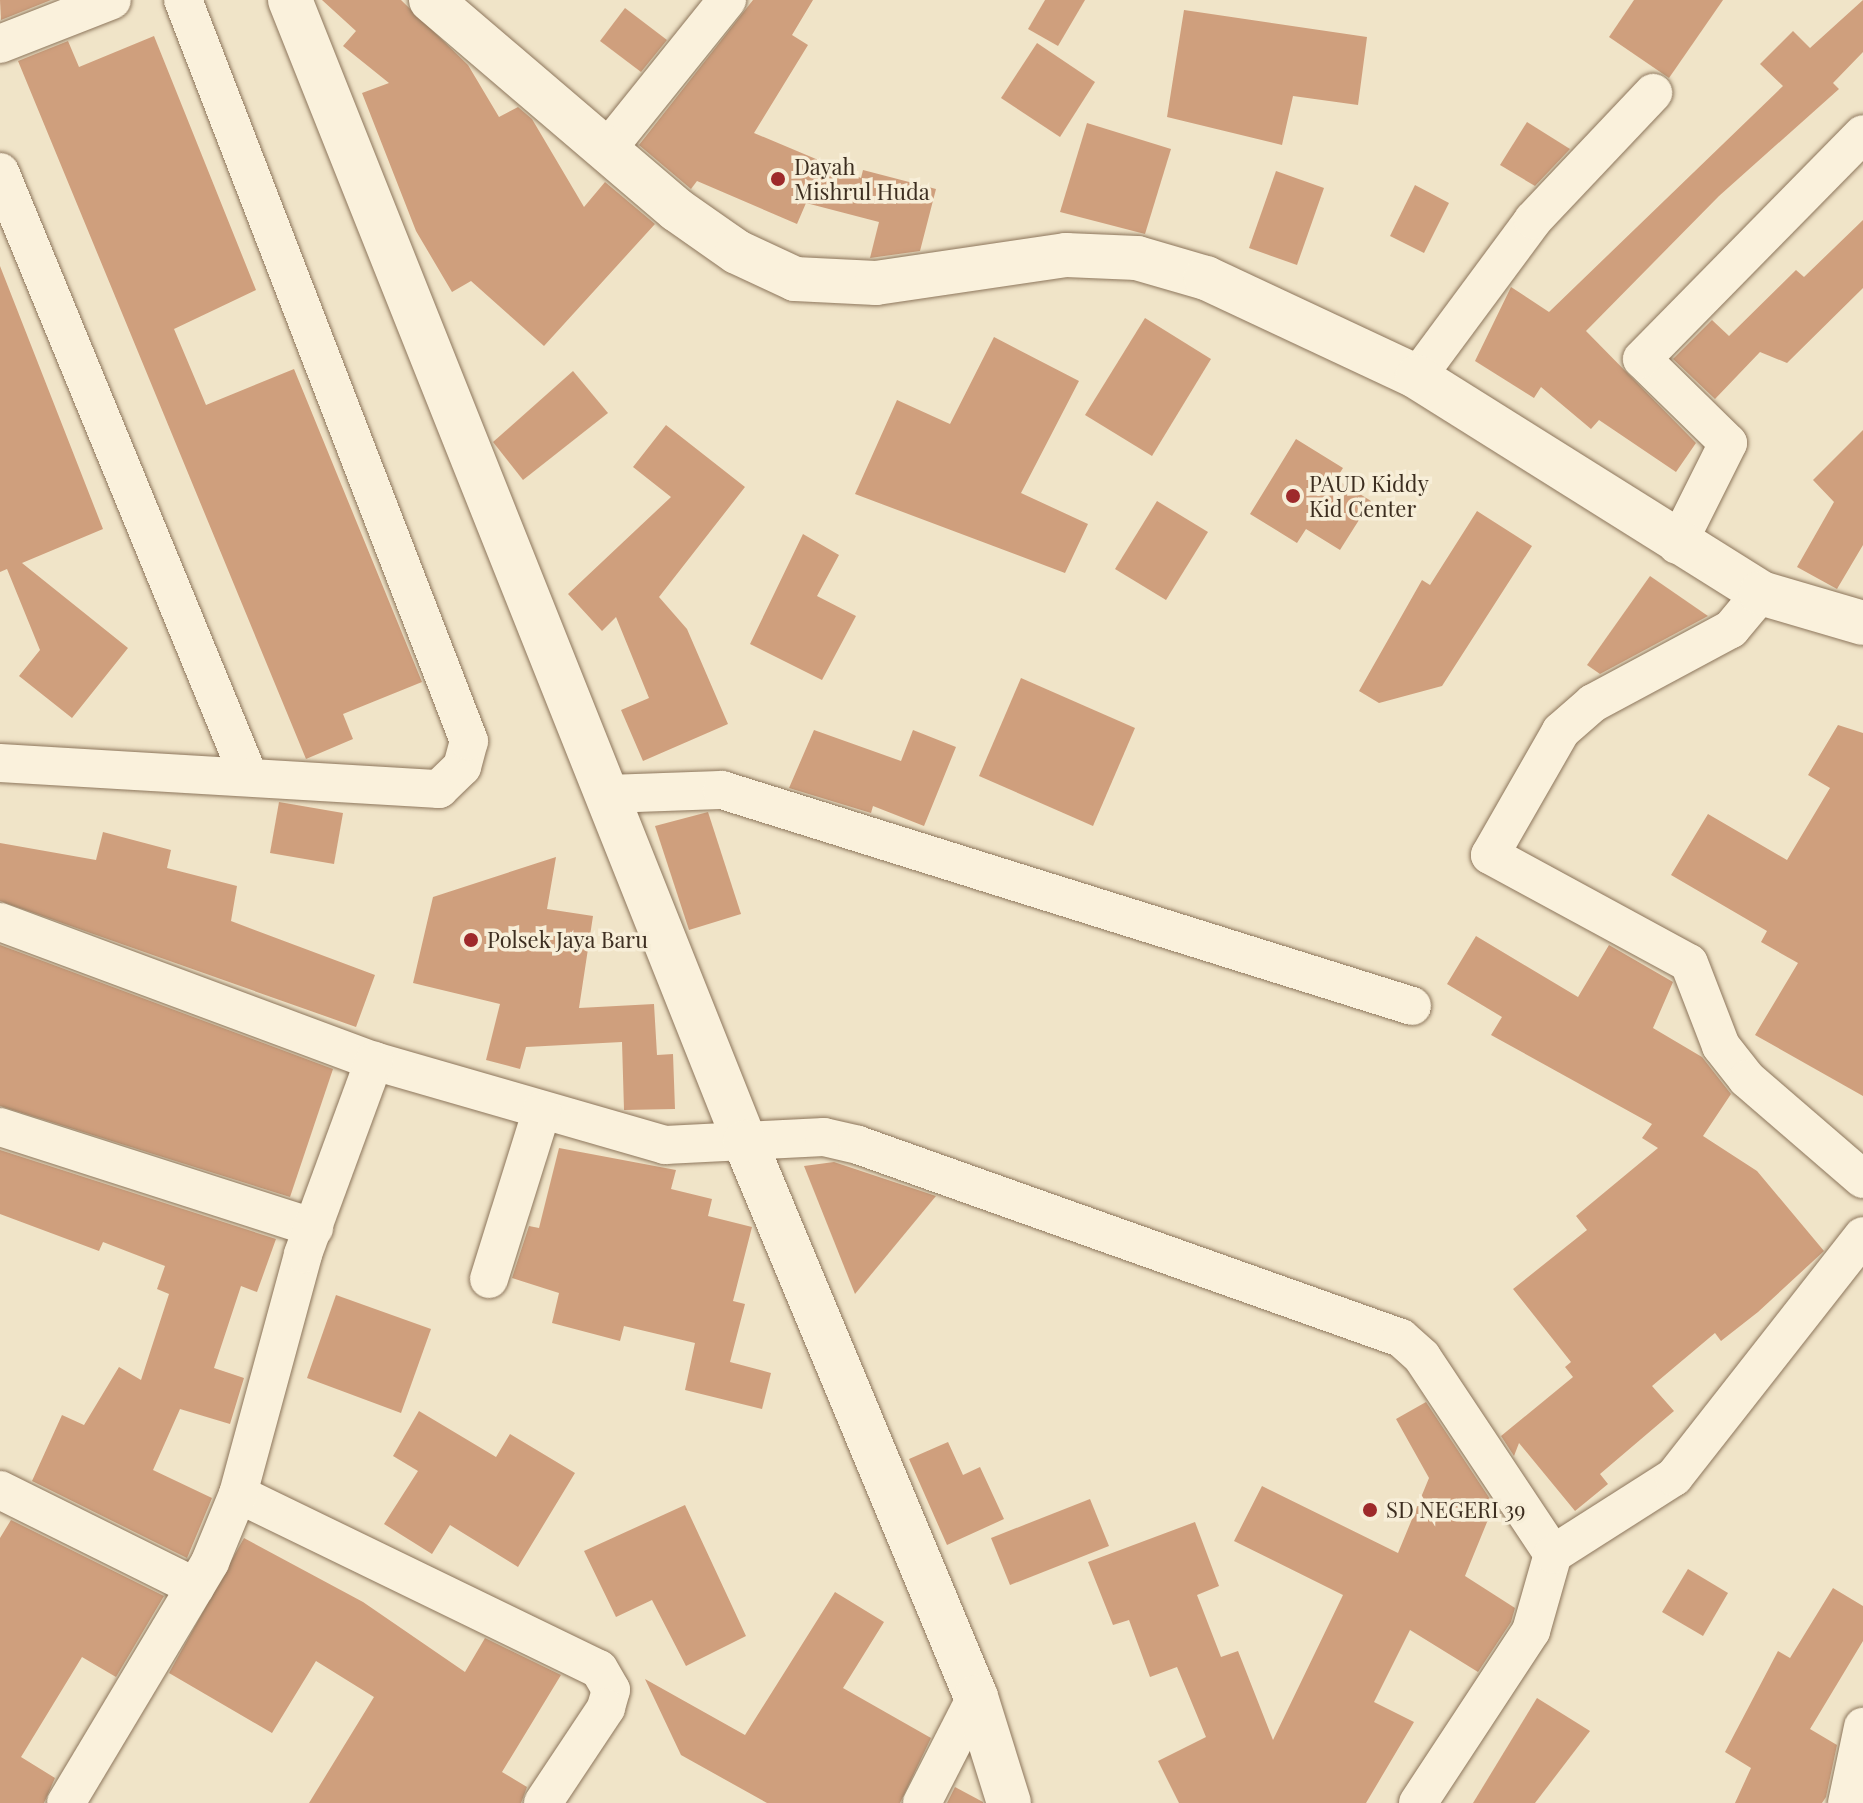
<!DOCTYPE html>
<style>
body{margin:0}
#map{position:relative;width:1863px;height:1803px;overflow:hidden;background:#f0e4c8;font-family:"Playfair Display",serif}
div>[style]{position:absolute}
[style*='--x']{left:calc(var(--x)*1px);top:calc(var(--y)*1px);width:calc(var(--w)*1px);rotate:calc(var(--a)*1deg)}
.building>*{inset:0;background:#cf9f7d}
.roads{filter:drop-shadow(0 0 2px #8d765c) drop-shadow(0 0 2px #8d765c)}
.street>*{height:38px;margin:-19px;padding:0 19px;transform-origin:19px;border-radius:19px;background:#faf1dc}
.secondary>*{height:44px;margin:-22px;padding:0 22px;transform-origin:22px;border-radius:22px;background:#faf1dc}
.dots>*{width:22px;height:22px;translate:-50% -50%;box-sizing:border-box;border:4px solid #f7eed8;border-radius:50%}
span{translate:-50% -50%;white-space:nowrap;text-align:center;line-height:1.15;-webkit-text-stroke:7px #f7eed8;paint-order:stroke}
.poi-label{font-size:22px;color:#3d2e20}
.left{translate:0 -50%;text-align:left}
</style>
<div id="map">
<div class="building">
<i style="clip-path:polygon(0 0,51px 0,1px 20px)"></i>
<i style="clip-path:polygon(322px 0,401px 0,468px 65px,499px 117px,518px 107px,532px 119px,584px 207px,605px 182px,655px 224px,544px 346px,471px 281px,452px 292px,416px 231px,362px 93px,389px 83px,343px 46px,356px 31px)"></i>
<i style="clip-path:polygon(753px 0,813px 0,792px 35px,808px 45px,754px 133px,861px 178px,863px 170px,936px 189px,920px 251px,870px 258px,879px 222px,806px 203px,797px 224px,697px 181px,691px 189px,639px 145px)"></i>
<i style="clip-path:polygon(1045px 0,1085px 0,1058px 46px,1028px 29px)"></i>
<i style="clip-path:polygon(1634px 0,1723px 0,1669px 78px,1609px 37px)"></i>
<i style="clip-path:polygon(1863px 0,1863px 52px,1833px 83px,1839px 89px,1719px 196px,1586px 331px,1696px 443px,1676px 472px,1599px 420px,1591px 429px,1541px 387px,1534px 398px,1475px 361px,1511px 287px,1549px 312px,1783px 86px,1760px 64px,1793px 31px,1810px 48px)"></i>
<i style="clip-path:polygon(625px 8px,667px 40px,641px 72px,600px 41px)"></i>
<i style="clip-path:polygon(1184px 10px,1367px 37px,1358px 105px,1293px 96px,1282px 145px,1167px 117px)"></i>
<i style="clip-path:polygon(154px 36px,256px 290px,174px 329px,206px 405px,294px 369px,422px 682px,343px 714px,353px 739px,306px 759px,18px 61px,68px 41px,79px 67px)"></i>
<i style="clip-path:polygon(1037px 43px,1095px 82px,1060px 137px,1001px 98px)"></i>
<i style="clip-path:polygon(1527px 122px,1570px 149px,1535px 186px,1500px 165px)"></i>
<i style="clip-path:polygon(1087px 123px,1171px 149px,1145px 234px,1060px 212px)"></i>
<i style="clip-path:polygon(1276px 171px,1324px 188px,1297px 265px,1249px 248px)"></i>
<i style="clip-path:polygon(1415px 185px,1449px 203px,1424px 253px,1390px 236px)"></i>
<i style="clip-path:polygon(1863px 220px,1863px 288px,1787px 363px,1760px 352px,1715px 399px,1673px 359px,1712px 320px,1729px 336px,1796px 270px,1804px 277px)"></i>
<i style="clip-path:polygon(0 266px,103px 529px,22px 563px,128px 648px,72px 718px,19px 676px,40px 650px,7px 569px,0 572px)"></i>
<i style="clip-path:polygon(1145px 318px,1211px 359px,1152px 456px,1085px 415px)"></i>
<i style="clip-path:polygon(994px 337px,1079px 381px,1021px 493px,1088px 524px,1065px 573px,855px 494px,897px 400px,950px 424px)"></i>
<i style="clip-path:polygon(573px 371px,608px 413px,523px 480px,493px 442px)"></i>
<i style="clip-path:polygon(666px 425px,745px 487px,659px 597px,687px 629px,728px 724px,643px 761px,621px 710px,649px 698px,616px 617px,602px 631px,568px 594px,671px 497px,633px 467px)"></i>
<i style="clip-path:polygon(1863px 430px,1863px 545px,1837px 589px,1797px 567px,1834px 502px,1813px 480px)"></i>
<i style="clip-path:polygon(1296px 439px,1343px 468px,1336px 479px,1371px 501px,1340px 550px,1306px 529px,1297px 543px,1250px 514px)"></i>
<i style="clip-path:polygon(1157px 501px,1208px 532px,1166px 600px,1115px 569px)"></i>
<i style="clip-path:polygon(1477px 511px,1532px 546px,1442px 686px,1379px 703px,1359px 691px,1422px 580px,1430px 585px)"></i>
<i style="clip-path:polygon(803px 534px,839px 555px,817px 596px,856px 616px,822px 680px,750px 644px)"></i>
<i style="clip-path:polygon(1650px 576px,1708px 616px,1600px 674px,1587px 665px)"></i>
<i style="clip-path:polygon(1021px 678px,1135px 728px,1093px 826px,979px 776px)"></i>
<i style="clip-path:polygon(1838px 725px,1863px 733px,1863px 1096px,1755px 1035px,1798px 963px,1761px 942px,1767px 931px,1671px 875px,1708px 814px,1787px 860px,1830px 788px,1808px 775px)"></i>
<i style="clip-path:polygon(814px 730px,901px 761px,913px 730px,956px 747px,924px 826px,873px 806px,871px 813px,789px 788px)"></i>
<i style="clip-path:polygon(279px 802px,343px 813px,334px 864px,270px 853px)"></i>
<i style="clip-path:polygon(708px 812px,741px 914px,689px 930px,655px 826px)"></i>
<i style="clip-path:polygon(103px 832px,171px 850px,167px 868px,237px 886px,231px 921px,375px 975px,356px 1027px,0 901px,0 843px,96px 860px)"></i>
<i style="clip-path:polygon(556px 857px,547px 909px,593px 916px,579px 1008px,654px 1004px,657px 1055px,673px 1054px,675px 1109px,624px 1110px,622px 1042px,526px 1047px,520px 1069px,486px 1060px,500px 1004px,413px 983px,433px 897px)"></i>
<i style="clip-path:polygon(1476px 936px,1578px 997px,1609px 945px,1673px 982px,1653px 1028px,1702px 1057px,1731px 1094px,1703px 1136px,1757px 1171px,1824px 1251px,1758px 1312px,1721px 1341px,1715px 1333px,1652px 1386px,1674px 1411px,1600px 1474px,1608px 1484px,1575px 1511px,1519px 1443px,1514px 1456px,1501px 1436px,1573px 1377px,1565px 1367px,1571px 1362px,1513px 1289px,1587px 1230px,1576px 1216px,1658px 1148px,1642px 1138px,1652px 1124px,1491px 1035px,1502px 1017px,1447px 984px)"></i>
<i style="clip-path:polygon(0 945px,333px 1069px,290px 1197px,0 1106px)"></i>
<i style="clip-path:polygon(559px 1148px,676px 1170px,671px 1189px,712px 1199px,708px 1216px,752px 1227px,733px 1301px,745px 1304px,730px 1362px,771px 1373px,762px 1409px,685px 1390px,695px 1343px,624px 1326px,620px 1341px,552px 1323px,559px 1293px,512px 1278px,529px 1226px,539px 1228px)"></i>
<i style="clip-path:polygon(0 1150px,276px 1239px,257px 1292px,241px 1286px,214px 1368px,244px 1378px,230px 1424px,180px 1409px,153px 1470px,212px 1498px,187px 1558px,32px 1481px,62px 1415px,84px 1425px,119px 1367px,141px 1380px,169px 1294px,157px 1289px,165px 1266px,103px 1242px,99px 1251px,0 1214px)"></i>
<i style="clip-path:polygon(834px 1162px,936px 1196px,855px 1294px,804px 1166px)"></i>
<i style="clip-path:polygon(336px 1295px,431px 1329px,401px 1413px,307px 1378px)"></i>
<i style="clip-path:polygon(1426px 1402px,1494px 1505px,1465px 1576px,1515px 1608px,1511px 1622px,1478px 1672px,1410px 1630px,1374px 1702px,1414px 1722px,1366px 1803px,1179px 1803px,1158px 1761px,1206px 1737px,1177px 1667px,1150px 1677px,1129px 1620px,1113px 1625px,1088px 1562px,1195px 1522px,1219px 1586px,1197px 1595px,1221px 1657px,1238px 1651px,1273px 1740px,1343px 1595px,1234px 1541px,1262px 1486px,1398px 1553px,1429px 1478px,1396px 1419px)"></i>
<i style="clip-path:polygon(419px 1411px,496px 1457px,510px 1434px,575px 1473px,518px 1567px,450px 1525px,432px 1554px,384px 1524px,418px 1471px,393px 1456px)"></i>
<i style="clip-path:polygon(948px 1442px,963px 1475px,980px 1467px,1004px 1519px,947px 1545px,909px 1459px)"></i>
<i style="clip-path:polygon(1090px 1499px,1109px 1546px,1010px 1585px,991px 1538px)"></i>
<i style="clip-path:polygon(685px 1505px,746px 1636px,686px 1666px,652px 1600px,616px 1617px,584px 1551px)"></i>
<i style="clip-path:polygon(11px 1520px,164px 1596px,116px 1677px,82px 1657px,21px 1757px,55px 1778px,44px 1803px,0 1803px,0 1538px)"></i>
<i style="clip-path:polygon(244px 1538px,363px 1602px,465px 1672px,485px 1638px,561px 1675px,502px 1772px,527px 1787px,521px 1803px,309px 1803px,374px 1697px,316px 1661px,272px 1733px,169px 1673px)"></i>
<i style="clip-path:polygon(1688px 1569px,1728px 1593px,1703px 1636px,1662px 1612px)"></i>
<i style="clip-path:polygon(1833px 1588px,1863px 1606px,1863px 1641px,1810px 1729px,1837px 1745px,1826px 1797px,1822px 1803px,1735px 1803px,1751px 1768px,1725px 1752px,1778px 1651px,1790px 1658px)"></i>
<i style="clip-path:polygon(835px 1592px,884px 1622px,843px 1688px,931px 1738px,900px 1803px,767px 1803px,681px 1755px,645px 1679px,745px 1735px)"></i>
<i style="clip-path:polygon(1537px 1698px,1590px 1731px,1535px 1803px,1473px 1803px)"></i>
<i style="clip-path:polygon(955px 1787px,983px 1802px,983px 1803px,947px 1803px)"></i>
</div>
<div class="roads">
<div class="street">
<i style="--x:0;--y:44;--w:120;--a:-21.4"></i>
<i style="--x:608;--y:148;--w:190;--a:-51.2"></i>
<i style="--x:0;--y:172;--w:652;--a:67.64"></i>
<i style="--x:1417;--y:377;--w:195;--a:-53.5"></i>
<i style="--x:1533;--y:220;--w:175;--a:-46.6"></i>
<i style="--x:1677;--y:545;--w:114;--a:-63.4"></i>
<i style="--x:1728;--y:443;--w:120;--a:-135.7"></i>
<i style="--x:1642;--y:359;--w:315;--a:-45.5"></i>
<i style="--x:1761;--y:593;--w:47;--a:129.8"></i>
<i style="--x:1731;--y:629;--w:157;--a:151.8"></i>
<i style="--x:1593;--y:703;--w:43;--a:138.8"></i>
<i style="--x:1561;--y:731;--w:143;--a:119.8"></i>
<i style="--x:1490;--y:855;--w:226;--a:28.5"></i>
<i style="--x:1689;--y:963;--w:89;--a:68.9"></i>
<i style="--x:1721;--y:1046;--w:42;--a:51.8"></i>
<i style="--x:1747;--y:1079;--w:153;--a:40.8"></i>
<i style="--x:0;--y:763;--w:440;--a:3.4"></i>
<i style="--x:439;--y:789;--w:32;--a:-44"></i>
<i style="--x:462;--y:767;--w:27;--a:-75"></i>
<i style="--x:469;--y:741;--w:794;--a:-111.1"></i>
<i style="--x:606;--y:794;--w:116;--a:-2"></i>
<i style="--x:722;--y:790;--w:723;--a:17.38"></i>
<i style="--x:0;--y:922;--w:399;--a:20.4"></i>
<i style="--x:374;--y:1061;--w:303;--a:16.1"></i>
<i style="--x:665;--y:1145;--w:159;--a:-2.9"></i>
<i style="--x:824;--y:1137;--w:35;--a:13"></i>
<i style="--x:858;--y:1145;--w:576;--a:19.57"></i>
<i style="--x:1401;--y:1338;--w:28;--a:42"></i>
<i style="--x:1422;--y:1357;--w:237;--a:56.4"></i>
<i style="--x:0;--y:1127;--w:330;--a:17.8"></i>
<i style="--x:489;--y:1279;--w:177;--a:-72.6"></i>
<i style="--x:0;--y:1490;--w:218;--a:26.4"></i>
<i style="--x:238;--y:1494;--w:401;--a:25.9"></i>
<i style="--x:599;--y:1669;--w:24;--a:60"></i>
<i style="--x:611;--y:1690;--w:19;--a:106"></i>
<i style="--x:606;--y:1708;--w:114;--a:123.6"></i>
<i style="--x:66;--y:1803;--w:281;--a:-59.1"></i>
<i style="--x:210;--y:1562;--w:74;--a:-67.6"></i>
<i style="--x:238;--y:1494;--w:249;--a:-74.8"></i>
<i style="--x:303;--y:1254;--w:206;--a:-69.8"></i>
<i style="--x:922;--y:1803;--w:119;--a:-63"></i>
<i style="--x:1418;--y:1803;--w:206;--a:-56.7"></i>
<i style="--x:1531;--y:1631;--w:80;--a:-74.1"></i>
<i style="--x:1553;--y:1554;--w:143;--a:-32.5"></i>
<i style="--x:1674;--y:1477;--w:306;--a:-51.9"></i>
<i style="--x:1847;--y:1803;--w:78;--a:-78.1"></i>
</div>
<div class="secondary">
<i style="--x:290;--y:0;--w:1229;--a:68.28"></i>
<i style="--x:745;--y:1142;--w:601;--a:67.4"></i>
<i style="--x:976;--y:1697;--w:111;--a:72.7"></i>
<i style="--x:431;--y:0;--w:323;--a:40.5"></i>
<i style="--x:677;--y:210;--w:73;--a:35"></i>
<i style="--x:737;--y:252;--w:64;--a:25"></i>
<i style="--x:795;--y:279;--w:81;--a:2.8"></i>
<i style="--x:876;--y:283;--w:192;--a:-8.4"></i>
<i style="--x:1066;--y:255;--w:71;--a:2.4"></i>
<i style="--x:1137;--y:258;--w:72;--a:16.2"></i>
<i style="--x:1206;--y:278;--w:233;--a:25.1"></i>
<i style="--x:1417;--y:377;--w:406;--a:32.1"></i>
<i style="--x:1761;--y:593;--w:106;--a:16.4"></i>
</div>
</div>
<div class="dots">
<i style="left:778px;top:179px;background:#9e2a2b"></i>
<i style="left:1293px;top:496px;background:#9e2a2b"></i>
<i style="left:471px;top:940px;background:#9e2a2b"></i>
<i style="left:1370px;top:1510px;background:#9e2a2b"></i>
</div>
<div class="poi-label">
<span class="left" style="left:794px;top:179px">Dayah<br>Mishrul Huda</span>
<span class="left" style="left:1309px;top:496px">PAUD Kiddy<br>Kid Center</span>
<span class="left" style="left:487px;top:940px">Polsek Jaya Baru</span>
<span class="left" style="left:1386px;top:1510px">SD NEGERI 39</span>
</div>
</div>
